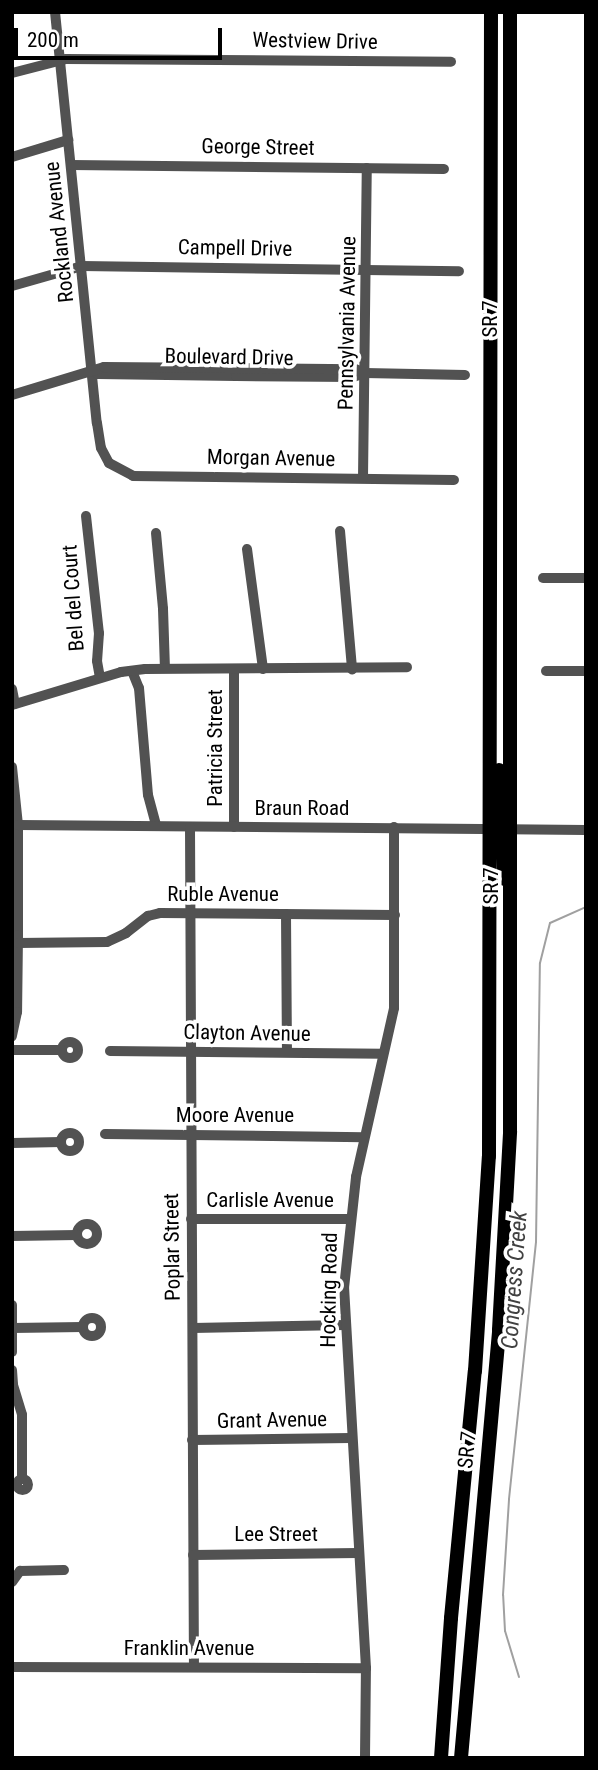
<!DOCTYPE html>
<style>
body{margin:0}
#map{position:relative;width:598px;height:1770px;overflow:hidden;background:#fff;font-family:"Roboto Condensed",sans-serif}
div>[style]{position:absolute}
[style*='--x']{left:calc(var(--x)*1px);top:calc(var(--y)*1px);width:calc(var(--w)*1px);rotate:calc(var(--a)*1deg)}
.stream>*{height:2px;margin:-1px;padding:0 1px;transform-origin:1px;border-radius:1px;background:#a0a0a0}
.minor>*{height:10px;margin:-5px;padding:0 5px;transform-origin:5px;border-radius:5px;background:#525252}
.minor>.ring{margin:-5px;padding:0;box-sizing:content-box;background:none;border:10px solid #525252;border-radius:50%}
.highway>*{height:14px;margin:-7px;padding:0 7px;transform-origin:7px;border-radius:7px;background:#000}
span{translate:-50% -50%;white-space:nowrap;text-align:center;line-height:1.15;-webkit-text-stroke:7px #fff;paint-order:stroke}
.street-label{font-size:21px;color:#000}
.water-label{font-size:23px;color:#414141;font-style:italic}
.frame{position:absolute;inset:0;border:14px solid #000;pointer-events:none}
.scale{position:absolute;left:14px;top:28px;width:208px;height:32px;box-sizing:border-box;border:4px solid #000;border-top:0;padding-left:9px;font-size:21px;line-height:24px;white-space:nowrap;color:#000;-webkit-text-stroke:5px #fff;paint-order:stroke}
</style>
<div id="map">
<div class="stream">
<i style="--x:519;--y:1677;--w:48;--a:-106.9"></i>
<i style="--x:505;--y:1631;--w:36;--a:-93"></i>
<i style="--x:503;--y:1595;--w:96;--a:-86.4"></i>
<i style="--x:509;--y:1499;--w:258;--a:-84"></i>
<i style="--x:536;--y:1242;--w:279;--a:-89.2"></i>
<i style="--x:540;--y:963;--w:41;--a:-76"></i>
<i style="--x:550;--y:923;--w:39;--a:-24"></i>
</div>
<div class="minor">
<i style="--x:55;--y:12;--w:413;--a:84.2"></i>
<i style="--x:97;--y:423;--w:25;--a:81"></i>
<i style="--x:101;--y:448;--w:17;--a:62"></i>
<i style="--x:109;--y:463;--w:27;--a:28"></i>
<i style="--x:133;--y:476;--w:321;--a:0.7"></i>
<i style="--x:12;--y:73;--w:56;--a:-14.5"></i>
<i style="--x:66;--y:59;--w:385;--a:0.4"></i>
<i style="--x:12;--y:157;--w:59;--a:-16.9"></i>
<i style="--x:71;--y:165;--w:373;--a:0.6"></i>
<i style="--x:12;--y:286;--w:73;--a:-15.9"></i>
<i style="--x:82;--y:266;--w:377;--a:0.8"></i>
<i style="--x:93;--y:371;--w:6;--a:31"></i>
<i style="--x:98;--y:374;--w:138;--a:0.8"></i>
<i style="--x:236;--y:376;--w:117;--a:0.5"></i>
<i style="--x:353;--y:377;--w:13;--a:-18"></i>
<i style="--x:12;--y:395;--w:96;--a:-16.9"></i>
<i style="--x:104;--y:367;--w:251;--a:0.5"></i>
<i style="--x:355;--y:369;--w:11;--a:22"></i>
<i style="--x:365;--y:373;--w:100;--a:1.1"></i>
<i style="--x:363;--y:478;--w:310;--a:-89.3"></i>
<i style="--x:86;--y:516;--w:118;--a:83.7"></i>
<i style="--x:99;--y:633;--w:28;--a:94"></i>
<i style="--x:97;--y:661;--w:17;--a:80"></i>
<i style="--x:340;--y:531;--w:139;--a:85"></i>
<i style="--x:156;--y:533;--w:76;--a:84.7"></i>
<i style="--x:163;--y:609;--w:59;--a:88.1"></i>
<i style="--x:247;--y:549;--w:121;--a:82.4"></i>
<i style="--x:543;--y:578;--w:43;--a:0"></i>
<i style="--x:234;--y:669;--w:158;--a:90"></i>
<i style="--x:132;--y:671;--w:18;--a:68"></i>
<i style="--x:139;--y:688;--w:107;--a:85.2"></i>
<i style="--x:148;--y:795;--w:30;--a:75"></i>
<i style="--x:546;--y:671;--w:40;--a:0"></i>
<i style="--x:12;--y:689;--w:15;--a:79"></i>
<i style="--x:12;--y:705;--w:114;--a:-16.8"></i>
<i style="--x:121;--y:672;--w:24;--a:-7"></i>
<i style="--x:145;--y:669;--w:262;--a:-0.4"></i>
<i style="--x:12;--y:767;--w:58;--a:84.1"></i>
<i style="--x:18;--y:825;--w:110;--a:90"></i>
<i style="--x:18;--y:935;--w:77;--a:90.7"></i>
<i style="--x:17;--y:1012;--w:25;--a:102"></i>
<i style="--x:18;--y:825;--w:568;--a:0.5"></i>
<i style="--x:190;--y:827;--w:840;--a:89.73"></i>
<i style="--x:286;--y:914;--w:138;--a:89.6"></i>
<i style="--x:18;--y:943;--w:89;--a:-0.6"></i>
<i style="--x:107;--y:942;--w:21;--a:-25"></i>
<i style="--x:126;--y:933;--w:28;--a:-38"></i>
<i style="--x:148;--y:916;--w:12;--a:-14"></i>
<i style="--x:160;--y:913;--w:235;--a:0.5"></i>
<i class="ring" style="left:62px;top:1042px;width:6px;height:6px"></i>
<i style="--x:12;--y:1050;--w:50;--a:0"></i>
<i style="--x:110;--y:1051;--w:273;--a:0.6"></i>
<i class="ring" style="left:61px;top:1133px;width:8px;height:8px"></i>
<i style="--x:105;--y:1134;--w:259;--a:0.7"></i>
<i style="--x:12;--y:1143;--w:49;--a:-1.2"></i>
<i style="--x:191;--y:1219;--w:159;--a:0"></i>
<i class="ring" style="left:77px;top:1224px;width:10px;height:10px"></i>
<i style="--x:12;--y:1236;--w:65;--a:-0.9"></i>
<i style="--x:12;--y:1305;--w:47;--a:90"></i>
<i class="ring" style="left:83px;top:1318px;width:8px;height:8px"></i>
<i style="--x:12;--y:1328;--w:71;--a:-0.8"></i>
<i style="--x:193;--y:1328;--w:152;--a:-1.1"></i>
<i style="--x:12;--y:1370;--w:15;--a:86"></i>
<i style="--x:13;--y:1385;--w:31;--a:73"></i>
<i style="--x:22;--y:1415;--w:64;--a:90"></i>
<i style="--x:192;--y:1440;--w:159;--a:-0.7"></i>
<i class="ring" style="left:16.5px;top:1478.5px;width:1px;height:1px"></i>
<i style="--x:193;--y:1555;--w:165;--a:-0.7"></i>
<i style="--x:12;--y:1582;--w:14;--a:-54"></i>
<i style="--x:20;--y:1571;--w:44;--a:-1.3"></i>
<i style="--x:12;--y:1667;--w:354;--a:0.2"></i>
<i style="--x:365;--y:1758;--w:90;--a:-89.4"></i>
<i style="--x:366;--y:1668;--w:381;--a:-93.3"></i>
<i style="--x:344;--y:1288;--w:112;--a:-83.8"></i>
<i style="--x:356;--y:1177;--w:173;--a:-77.3"></i>
<i style="--x:394;--y:1008;--w:181;--a:-90"></i>
</div>
<div class="highway">
<i style="--x:499;--y:770;--w:109;--a:87.4"></i>
<i style="--x:441;--y:1758;--w:140;--a:-85.9"></i>
<i style="--x:451;--y:1618;--w:248;--a:-84.5"></i>
<i style="--x:475;--y:1371;--w:215;--a:-86.3"></i>
<i style="--x:489;--y:1156;--w:1144;--a:-89.9"></i>
<i style="--x:461;--y:1758;--w:430;--a:-84.9"></i>
<i style="--x:499;--y:1330;--w:199;--a:-86.8"></i>
<i style="--x:510;--y:1131;--w:1119;--a:-90"></i>
</div>
<div class="street-label">
<span style="left:315px;top:41px;rotate:1deg">Westview Drive</span>
<span style="left:258px;top:147px;rotate:1deg">George Street</span>
<span style="left:59px;top:232px;rotate:-96deg">Rockland Avenue</span>
<span style="left:235px;top:248px;rotate:1deg">Campell Drive</span>
<span style="left:490px;top:319px;rotate:-90deg">SR 7</span>
<span style="left:347px;top:323px;rotate:-89deg">Pennsylvania Avenue</span>
<span style="left:229px;top:357px;rotate:1deg">Boulevard Drive</span>
<span style="left:271px;top:458px;rotate:1deg">Morgan Avenue</span>
<span style="left:73px;top:598px;rotate:-94deg">Bel del Court</span>
<span style="left:215px;top:748px;rotate:-90deg">Patricia Street</span>
<span style="left:302px;top:808px">Braun Road</span>
<span style="left:491px;top:886px;rotate:-90deg">SR 7</span>
<span style="left:223px;top:894px">Ruble Avenue</span>
<span style="left:247px;top:1033px;rotate:1deg">Clayton Avenue</span>
<span style="left:235px;top:1115px">Moore Avenue</span>
<span style="left:270px;top:1200px">Carlisle Avenue</span>
<span style="left:172px;top:1247px;rotate:-91deg">Poplar Street</span>
<span style="left:329px;top:1290px;rotate:-89deg">Hocking Road</span>
<span style="left:272px;top:1420px;rotate:-1deg">Grant Avenue</span>
<span style="left:467px;top:1450px;rotate:-84deg">SR 7</span>
<span style="left:276px;top:1534px">Lee Street</span>
<span style="left:189px;top:1648px">Franklin Avenue</span>
</div>
<div class="water-label">
<span style="left:515px;top:1280px;rotate:-86deg">Congress Creek</span>
</div>
<div class="frame"></div>
<div class="scale">200 m</div>
</div>
